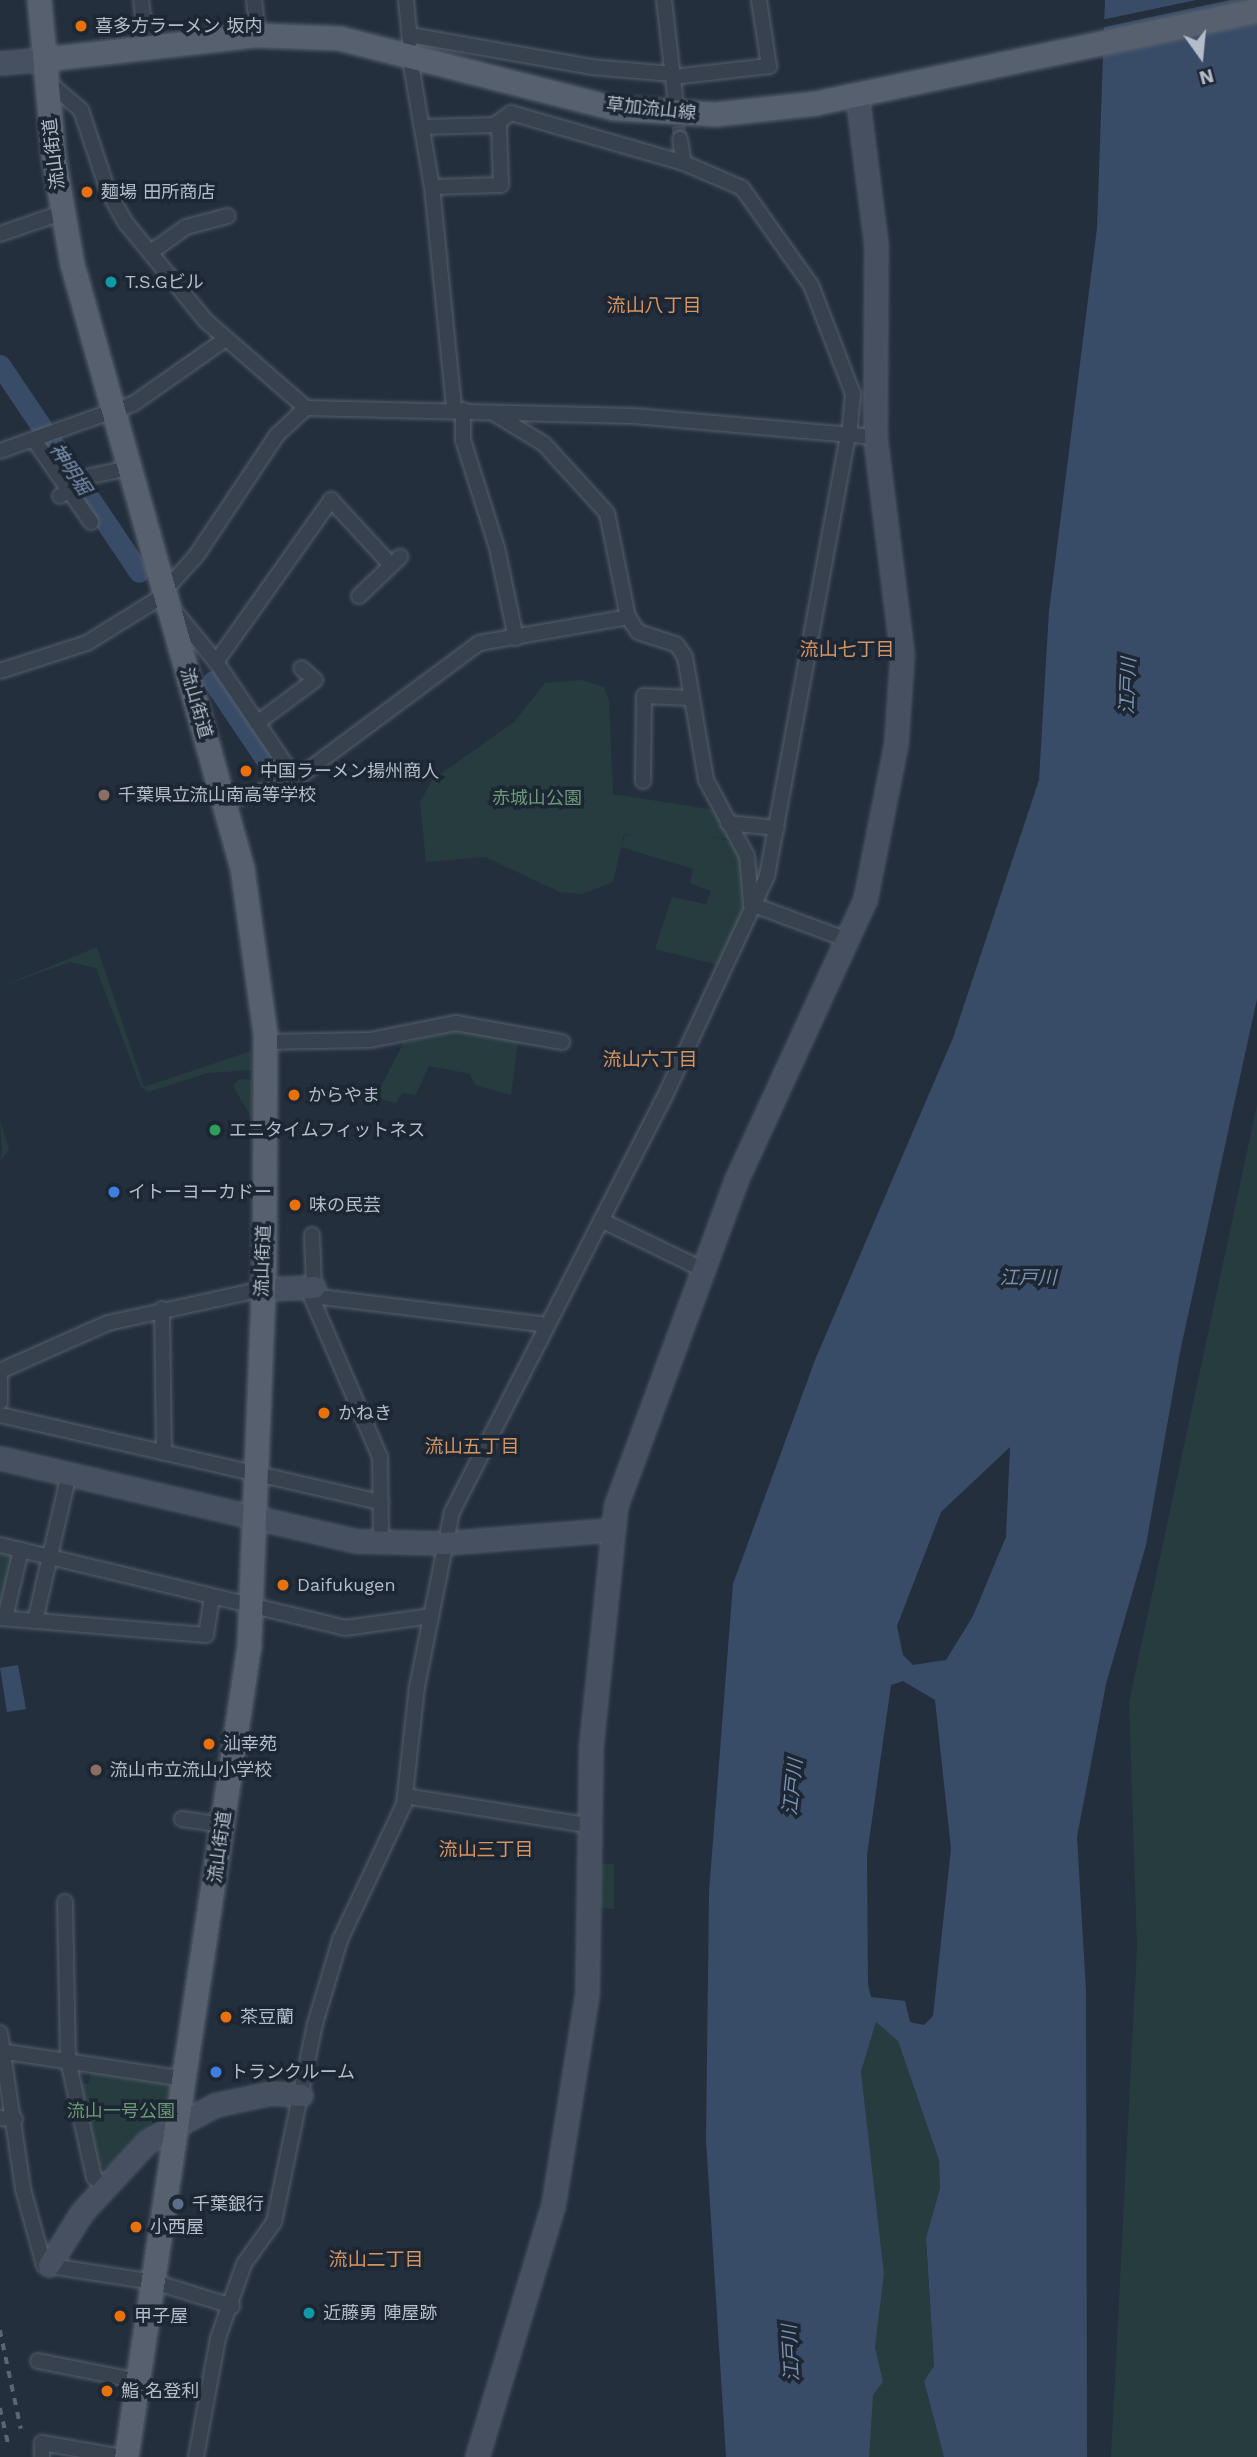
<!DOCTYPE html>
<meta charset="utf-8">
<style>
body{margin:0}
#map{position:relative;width:1257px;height:2457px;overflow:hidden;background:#242f3e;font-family:"Work Sans","Noto Sans JP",sans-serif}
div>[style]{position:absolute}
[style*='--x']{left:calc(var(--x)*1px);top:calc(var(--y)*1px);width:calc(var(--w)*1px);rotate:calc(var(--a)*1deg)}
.green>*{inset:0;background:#263c3f}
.water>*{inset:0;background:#394c67}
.pier>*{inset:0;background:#242f3e}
.river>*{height:21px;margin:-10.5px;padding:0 10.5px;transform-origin:10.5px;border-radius:10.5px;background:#394c67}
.street-tunnel>*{height:14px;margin-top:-7px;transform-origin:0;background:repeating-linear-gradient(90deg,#3a4453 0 14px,transparent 0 21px)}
.roads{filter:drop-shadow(0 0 2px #565f6c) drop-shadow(0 0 2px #565f6c)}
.street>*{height:14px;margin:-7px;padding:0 7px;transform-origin:7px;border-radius:7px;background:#38414e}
.secondary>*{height:21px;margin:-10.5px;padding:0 10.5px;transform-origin:10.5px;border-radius:10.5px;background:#465061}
.primary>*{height:23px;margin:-11.5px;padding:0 11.5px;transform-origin:11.5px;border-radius:11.5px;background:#56606e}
.rail>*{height:3.5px;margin-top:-1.75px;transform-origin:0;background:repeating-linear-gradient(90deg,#5a6575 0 7px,transparent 0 14px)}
.dots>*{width:19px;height:19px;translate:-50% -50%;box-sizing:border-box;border:4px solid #1d2633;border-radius:50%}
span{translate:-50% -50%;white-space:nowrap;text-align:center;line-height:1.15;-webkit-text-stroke:7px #1d2633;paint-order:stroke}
.poi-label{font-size:18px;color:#b4bcc9}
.left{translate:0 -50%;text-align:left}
.street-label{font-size:18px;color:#b4bcc9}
.park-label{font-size:18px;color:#6b9a76}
.neighbourhood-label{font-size:19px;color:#d59563}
.water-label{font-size:19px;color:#7c92b1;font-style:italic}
.north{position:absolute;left:1166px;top:21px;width:70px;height:70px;-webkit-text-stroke:5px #1d2633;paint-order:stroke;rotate:165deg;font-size:19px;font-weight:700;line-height:28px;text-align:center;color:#b4bcc9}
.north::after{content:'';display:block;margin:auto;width:24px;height:32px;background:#b4bcc9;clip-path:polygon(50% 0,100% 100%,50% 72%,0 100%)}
</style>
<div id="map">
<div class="green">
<i style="clip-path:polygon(581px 680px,604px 687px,609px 700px,613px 794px,715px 810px,732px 840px,711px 837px,734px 842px,749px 876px,745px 912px,719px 965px,655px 949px,672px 897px,706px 904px,711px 891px,690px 883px,693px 869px,621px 847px,625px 835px,638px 837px,624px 834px,613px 882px,582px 894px,560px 892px,485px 857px,426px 862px,420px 802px,432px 780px,514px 722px,545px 683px)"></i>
<i style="clip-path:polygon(97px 947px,144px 1087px,251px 1051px,252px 1070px,208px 1073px,148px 1092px,141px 1087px,96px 968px,70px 962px,0 987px)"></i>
<i style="clip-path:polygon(459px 1030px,518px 1042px,511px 1095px,475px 1085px,470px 1074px,429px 1066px,416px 1095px,402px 1093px,396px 1103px,375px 1098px,404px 1042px)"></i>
<i style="clip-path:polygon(239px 1079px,252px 1080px,252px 1119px,233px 1086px)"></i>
<i style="clip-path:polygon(1257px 1105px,1257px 2457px,1111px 2457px,1137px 1947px,1129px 1702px)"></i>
<i style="clip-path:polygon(0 1120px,9px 1149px,0 1161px,2px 1152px)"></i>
<i style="clip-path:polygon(0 1549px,14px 1553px,0 1613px)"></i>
<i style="clip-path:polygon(601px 1864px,614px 1864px,614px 1909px,600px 1908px)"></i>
<i style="clip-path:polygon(876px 2022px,898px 2041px,939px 2160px,940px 2188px,926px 2238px,934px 2367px,924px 2381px,944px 2457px,869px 2457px,866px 2443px,873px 2395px,883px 2382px,875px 2347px,884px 2274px,861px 2072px)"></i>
<i style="clip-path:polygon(91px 2072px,168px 2084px,172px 2091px,168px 2119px,107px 2168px,99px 2166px,80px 2083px,88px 2084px)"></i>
</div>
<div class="water">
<i style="clip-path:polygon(evenodd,1105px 0,1257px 0,1257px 999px,1180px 1352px,1146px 1545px,1106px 1684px,1077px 1837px,1086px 1991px,1087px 2457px,944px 2457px,924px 2381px,934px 2366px,926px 2238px,940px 2188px,939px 2160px,898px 2041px,876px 2022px,861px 2072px,884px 2274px,875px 2347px,883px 2382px,873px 2395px,869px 2457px,726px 2457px,706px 2140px,709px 1892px,733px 1584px,815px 1360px,953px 1038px,1039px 780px,1049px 611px,1097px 228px,1105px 0,1010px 1447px,1006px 1537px,973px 1616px,946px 1660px,913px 1665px,903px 1655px,897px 1626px,941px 1512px,1010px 1447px,1105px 0,903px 1681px,935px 1700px,951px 1849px,933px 2016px,924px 2025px,910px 2022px,905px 2001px,871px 1997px,868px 1985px,867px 1855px,891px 1685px,903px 1681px)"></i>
<i style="clip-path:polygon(18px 1665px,26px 1709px,7px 1712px,0 1668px)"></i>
</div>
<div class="pier">
<i style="clip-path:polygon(1196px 0,1230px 0,1100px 28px,1101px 20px)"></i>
</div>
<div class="river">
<i style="--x:0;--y:365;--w:249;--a:56.1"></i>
<i style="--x:213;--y:681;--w:92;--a:56.1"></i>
</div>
<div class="street-tunnel">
<i style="--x:676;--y:105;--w:34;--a:83"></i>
</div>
<div class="roads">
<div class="street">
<i style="--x:141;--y:0;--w:47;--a:82.7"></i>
<i style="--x:254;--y:0;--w:35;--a:83"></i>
<i style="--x:406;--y:0;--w:41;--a:84.4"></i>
<i style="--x:664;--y:0;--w:96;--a:83.4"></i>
<i style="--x:410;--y:35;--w:184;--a:10"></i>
<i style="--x:591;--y:67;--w:82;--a:4.9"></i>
<i style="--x:409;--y:53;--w:136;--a:80.3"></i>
<i style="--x:432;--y:187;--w:222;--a:84.3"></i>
<i style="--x:673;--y:77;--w:97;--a:-6.5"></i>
<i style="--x:769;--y:66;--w:67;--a:-98.6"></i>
<i style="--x:46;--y:80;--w:46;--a:40.6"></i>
<i style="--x:81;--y:110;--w:85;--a:71.6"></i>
<i style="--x:108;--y:191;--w:37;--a:61"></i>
<i style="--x:126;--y:223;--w:127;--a:50.8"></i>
<i style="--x:206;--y:321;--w:133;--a:41"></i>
<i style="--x:306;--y:408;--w:328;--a:1.4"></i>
<i style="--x:634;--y:416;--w:242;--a:5"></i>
<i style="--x:494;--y:125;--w:21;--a:-35"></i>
<i style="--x:511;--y:113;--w:180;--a:16.1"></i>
<i style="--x:684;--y:163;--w:63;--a:23.3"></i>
<i style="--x:742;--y:188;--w:119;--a:54.6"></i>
<i style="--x:811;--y:285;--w:117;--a:68.9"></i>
<i style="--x:853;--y:394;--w:42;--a:95.4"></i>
<i style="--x:422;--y:127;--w:77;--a:-1.5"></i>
<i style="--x:499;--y:125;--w:60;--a:88.1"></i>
<i style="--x:501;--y:185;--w:69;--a:178.3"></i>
<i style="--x:680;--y:139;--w:24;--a:81"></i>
<i style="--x:0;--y:234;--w:65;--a:-19"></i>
<i style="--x:151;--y:252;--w:43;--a:-35.5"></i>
<i style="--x:186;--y:227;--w:43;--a:-14.7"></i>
<i style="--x:463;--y:410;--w:30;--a:90"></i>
<i style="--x:463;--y:440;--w:113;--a:72.5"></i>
<i style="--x:497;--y:548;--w:92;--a:78.1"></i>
<i style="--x:495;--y:414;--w:57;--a:31.5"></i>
<i style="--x:544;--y:444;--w:93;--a:47.6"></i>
<i style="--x:607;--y:513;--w:106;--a:78.6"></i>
<i style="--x:34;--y:440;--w:100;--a:55.2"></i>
<i style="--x:0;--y:451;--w:141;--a:-19.5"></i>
<i style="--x:133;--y:404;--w:111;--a:-35.1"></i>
<i style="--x:60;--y:496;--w:37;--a:-33"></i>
<i style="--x:91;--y:476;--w:38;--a:-12"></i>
<i style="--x:359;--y:596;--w:57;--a:-43.6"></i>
<i style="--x:173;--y:609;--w:68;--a:50.9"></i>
<i style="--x:0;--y:671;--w:91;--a:-17.8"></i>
<i style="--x:87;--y:643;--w:81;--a:-31.9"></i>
<i style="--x:156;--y:600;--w:59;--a:-47.7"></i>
<i style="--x:196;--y:556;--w:146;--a:-56.2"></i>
<i style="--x:277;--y:435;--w:40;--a:-43"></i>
<i style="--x:257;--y:723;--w:72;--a:-36.6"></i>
<i style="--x:315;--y:680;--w:18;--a:-139"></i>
<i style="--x:296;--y:780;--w:143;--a:-124.1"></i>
<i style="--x:216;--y:662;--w:199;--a:-54.6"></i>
<i style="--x:331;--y:500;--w:88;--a:47.3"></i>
<i style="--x:643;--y:781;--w:85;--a:-89.3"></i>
<i style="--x:644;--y:696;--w:47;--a:2.4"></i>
<i style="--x:224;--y:801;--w:66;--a:-14"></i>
<i style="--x:288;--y:785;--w:238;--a:-36.6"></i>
<i style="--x:479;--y:643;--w:151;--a:-9.9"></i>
<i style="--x:628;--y:617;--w:18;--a:56"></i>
<i style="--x:638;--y:632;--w:40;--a:18"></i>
<i style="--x:676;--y:644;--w:16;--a:55"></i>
<i style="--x:685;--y:657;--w:125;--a:80.3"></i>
<i style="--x:706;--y:780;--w:86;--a:61.7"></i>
<i style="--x:747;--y:856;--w:48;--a:85.2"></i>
<i style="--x:751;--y:904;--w:100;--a:20.4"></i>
<i style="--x:728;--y:823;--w:49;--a:5.8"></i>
<i style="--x:265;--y:1042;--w:105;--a:-1.1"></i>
<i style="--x:370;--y:1040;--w:88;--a:-11.2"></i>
<i style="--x:456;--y:1023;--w:108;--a:10.2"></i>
<i style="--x:601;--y:1220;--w:110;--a:25.9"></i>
<i style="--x:312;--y:1235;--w:52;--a:87.8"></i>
<i style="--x:307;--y:1287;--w:185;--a:66.8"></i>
<i style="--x:380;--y:1457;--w:86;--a:89.3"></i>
<i style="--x:312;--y:1296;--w:237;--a:7"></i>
<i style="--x:162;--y:1309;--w:144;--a:89.2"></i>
<i style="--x:0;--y:1371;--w:118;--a:-24"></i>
<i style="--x:108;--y:1323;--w:159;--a:-12.4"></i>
<i style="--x:0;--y:1373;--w:29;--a:90"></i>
<i style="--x:0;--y:1415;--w:391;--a:12.9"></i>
<i style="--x:0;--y:1545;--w:355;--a:13.5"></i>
<i style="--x:345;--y:1628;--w:87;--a:-7.9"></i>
<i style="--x:0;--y:1618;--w:207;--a:4.7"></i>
<i style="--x:206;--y:1635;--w:39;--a:-81"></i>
<i style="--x:5;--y:1618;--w:70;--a:-76.8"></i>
<i style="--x:35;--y:1621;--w:151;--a:-77"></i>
<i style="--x:405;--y:1796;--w:189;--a:9.1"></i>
<i style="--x:182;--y:1819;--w:41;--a:8.3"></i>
<i style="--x:65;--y:1902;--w:158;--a:88.9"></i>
<i style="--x:68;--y:2060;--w:120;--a:77.5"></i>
<i style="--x:94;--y:2177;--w:13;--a:45"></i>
<i style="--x:0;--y:2033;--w:158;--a:81.6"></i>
<i style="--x:23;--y:2189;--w:79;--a:74.6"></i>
<i style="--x:44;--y:2265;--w:111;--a:8.8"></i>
<i style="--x:154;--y:2282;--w:82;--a:17.1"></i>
<i style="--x:0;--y:2051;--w:187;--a:8.6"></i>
<i style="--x:0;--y:2118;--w:15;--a:4"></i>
<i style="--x:38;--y:2361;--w:102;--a:11.3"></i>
<i style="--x:42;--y:2457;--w:14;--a:-90"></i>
<i style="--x:42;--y:2443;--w:81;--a:9.9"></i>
<i style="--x:196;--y:2457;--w:121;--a:-79.5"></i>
<i style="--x:218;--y:2338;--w:78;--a:-70.6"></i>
<i style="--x:244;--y:2264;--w:52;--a:-54.5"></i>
<i style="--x:274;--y:2222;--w:202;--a:-78.3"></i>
<i style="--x:315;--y:2024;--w:88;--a:-73.4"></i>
<i style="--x:340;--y:1940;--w:150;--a:-64.8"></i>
<i style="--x:404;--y:1804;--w:118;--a:-83.7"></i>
<i style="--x:417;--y:1687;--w:178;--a:-78.7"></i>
<i style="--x:452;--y:1512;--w:465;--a:-62.9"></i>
<i style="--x:664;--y:1098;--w:245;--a:-65.1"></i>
<i style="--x:767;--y:876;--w:447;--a:-79.6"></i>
</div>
<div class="secondary">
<i style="--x:0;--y:63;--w:45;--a:-5.1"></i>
<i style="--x:263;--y:1289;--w:51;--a:-2.2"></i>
<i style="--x:0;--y:1458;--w:367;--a:13.1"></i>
<i style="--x:358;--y:1541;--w:87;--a:1.3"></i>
<i style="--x:445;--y:1543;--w:167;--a:-4.5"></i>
<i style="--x:49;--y:2265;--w:62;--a:-58.1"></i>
<i style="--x:82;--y:2212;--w:97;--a:-47.1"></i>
<i style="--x:148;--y:2141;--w:76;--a:-28.2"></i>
<i style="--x:215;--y:2105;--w:57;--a:-12.1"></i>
<i style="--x:271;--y:2093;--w:30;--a:4"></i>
<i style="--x:477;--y:2457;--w:262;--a:-73.2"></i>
<i style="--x:553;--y:2206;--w:216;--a:-80.9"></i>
<i style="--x:587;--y:1993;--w:248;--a:-89.1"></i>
<i style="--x:591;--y:1745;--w:241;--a:-84.1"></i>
<i style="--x:616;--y:1505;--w:346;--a:-69.7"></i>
<i style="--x:736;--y:1180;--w:308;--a:-65.3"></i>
<i style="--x:865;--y:900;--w:160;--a:-78.8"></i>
<i style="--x:896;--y:743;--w:89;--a:-86.1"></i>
<i style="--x:902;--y:654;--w:219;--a:-97.1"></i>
<i style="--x:875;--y:437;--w:192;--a:-89.7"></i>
<i style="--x:876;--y:245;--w:152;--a:-97.2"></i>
</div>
<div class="primary">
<i style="--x:39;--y:0;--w:162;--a:84.7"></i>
<i style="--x:54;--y:161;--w:105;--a:80.1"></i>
<i style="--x:72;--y:264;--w:627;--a:74.28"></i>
<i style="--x:242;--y:868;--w:168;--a:82.1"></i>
<i style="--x:265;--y:1034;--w:234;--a:90.2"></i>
<i style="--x:264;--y:1268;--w:377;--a:92.3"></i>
<i style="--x:249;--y:1645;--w:821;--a:98.61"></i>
<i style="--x:45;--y:59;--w:213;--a:-6.5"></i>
<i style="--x:257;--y:35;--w:82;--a:2.1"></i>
<i style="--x:339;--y:38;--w:284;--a:14.3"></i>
<i style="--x:614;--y:108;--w:101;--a:3.4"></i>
<i style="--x:715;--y:114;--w:102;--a:-6.2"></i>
<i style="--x:816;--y:103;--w:451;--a:-11.9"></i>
</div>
</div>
<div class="rail">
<i style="--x:0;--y:2330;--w:101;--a:78"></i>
<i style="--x:0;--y:2408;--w:40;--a:77"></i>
</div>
<div class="dots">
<i style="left:81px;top:26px;background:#e8710a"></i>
<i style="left:87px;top:192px;background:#e8710a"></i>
<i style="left:111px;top:282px;background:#0f9aa8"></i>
<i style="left:246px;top:771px;background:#e8710a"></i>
<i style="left:104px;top:795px;background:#8d6e63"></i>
<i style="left:294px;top:1095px;background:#e8710a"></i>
<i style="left:215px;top:1130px;background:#2e9e5b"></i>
<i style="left:114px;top:1192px;background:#3f7fe0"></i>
<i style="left:295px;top:1205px;background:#e8710a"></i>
<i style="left:324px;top:1413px;background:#e8710a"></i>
<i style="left:283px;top:1585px;background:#e8710a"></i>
<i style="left:209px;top:1744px;background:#e8710a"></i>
<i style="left:96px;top:1770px;background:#8d6e63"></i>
<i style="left:226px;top:2017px;background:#e8710a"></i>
<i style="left:216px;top:2072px;background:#3f7fe0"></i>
<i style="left:178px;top:2204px;background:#5c6f8a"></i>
<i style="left:136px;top:2227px;background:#e8710a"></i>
<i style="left:309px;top:2313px;background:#0f9aa8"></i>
<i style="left:120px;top:2316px;background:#e8710a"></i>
<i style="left:107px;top:2391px;background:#e8710a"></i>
</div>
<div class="poi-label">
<span class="left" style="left:95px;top:26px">喜多方ラーメン 坂内</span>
<span class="left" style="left:101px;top:192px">麺場 田所商店</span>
<span class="left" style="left:125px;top:282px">T.S.Gビル</span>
<span class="left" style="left:260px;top:771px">中国ラーメン揚州商人</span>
<span class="left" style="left:118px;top:795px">千葉県立流山南高等学校</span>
<span class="left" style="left:308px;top:1095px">からやま</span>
<span class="left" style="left:229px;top:1130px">エニタイムフィットネス</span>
<span class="left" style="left:128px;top:1192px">イトーヨーカドー</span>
<span class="left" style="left:309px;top:1205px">味の民芸</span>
<span class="left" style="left:338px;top:1413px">かねき</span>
<span class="left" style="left:297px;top:1585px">Daifukugen</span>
<span class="left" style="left:223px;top:1744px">汕幸苑</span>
<span class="left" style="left:110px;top:1770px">流山市立流山小学校</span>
<span class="left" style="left:240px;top:2017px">茶豆蘭</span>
<span class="left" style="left:230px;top:2072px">トランクルーム</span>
<span class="left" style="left:192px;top:2204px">千葉銀行</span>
<span class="left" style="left:150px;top:2227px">小西屋</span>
<span class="left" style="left:323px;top:2313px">近藤勇 陣屋跡</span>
<span class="left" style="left:134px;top:2316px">甲子屋</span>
<span class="left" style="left:121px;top:2391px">鮨 名登利</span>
</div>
<div class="street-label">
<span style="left:651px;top:109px;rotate:6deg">草加流山線</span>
<span style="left:54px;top:154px;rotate:-97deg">流山街道</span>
<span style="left:196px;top:703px;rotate:74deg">流山街道</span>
<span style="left:263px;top:1261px;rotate:-88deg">流山街道</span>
<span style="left:220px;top:1847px;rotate:-82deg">流山街道</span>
</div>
<div class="park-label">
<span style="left:537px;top:798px">赤城山公園</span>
<span style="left:121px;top:2111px">流山一号公園</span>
</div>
<div class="neighbourhood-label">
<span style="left:654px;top:306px">流山八丁目</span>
<span style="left:847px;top:650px">流山七丁目</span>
<span style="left:650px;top:1060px">流山六丁目</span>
<span style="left:472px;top:1447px">流山五丁目</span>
<span style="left:486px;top:1850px">流山三丁目</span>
<span style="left:376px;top:2260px">流山二丁目</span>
</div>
<div class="water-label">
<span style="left:70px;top:469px;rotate:56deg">神明堀</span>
<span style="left:1128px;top:686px;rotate:-88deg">江戸川</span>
<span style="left:1028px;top:1278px">江戸川</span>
<span style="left:793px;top:1787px;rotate:-84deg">江戸川</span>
<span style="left:791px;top:2353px;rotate:-93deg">江戸川</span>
</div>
<div class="north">N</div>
</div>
